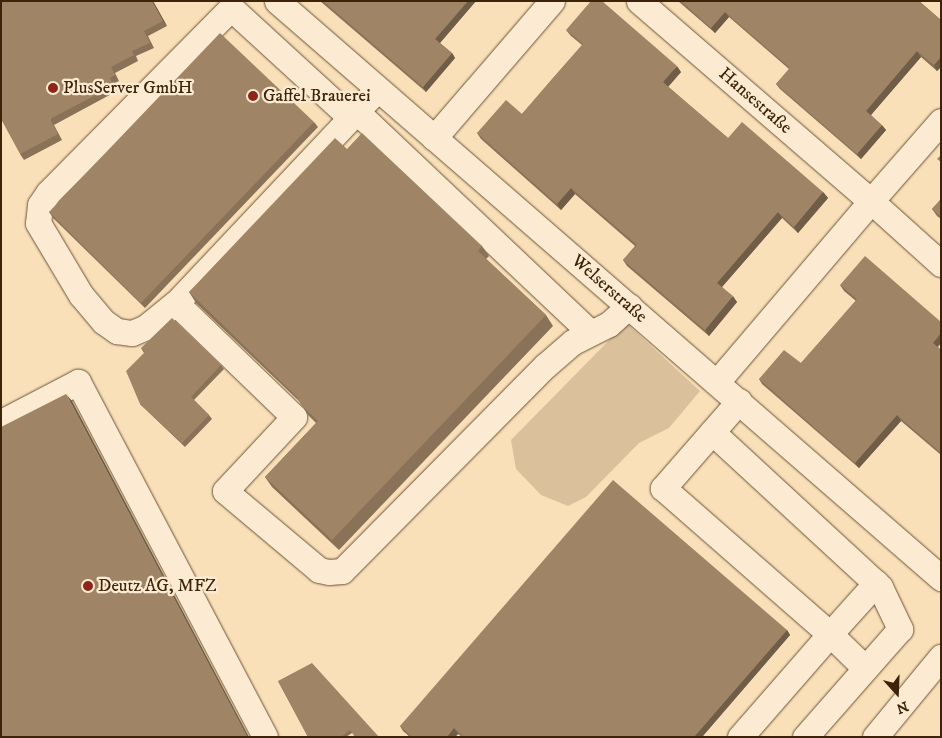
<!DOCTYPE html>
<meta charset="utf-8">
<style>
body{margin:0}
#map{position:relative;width:942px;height:738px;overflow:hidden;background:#fae0b9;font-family:"IM FELL DW Pica",serif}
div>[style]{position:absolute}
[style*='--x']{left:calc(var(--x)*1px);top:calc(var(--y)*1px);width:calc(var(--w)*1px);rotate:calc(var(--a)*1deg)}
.green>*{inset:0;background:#dac09b}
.roads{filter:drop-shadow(0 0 1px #6c5236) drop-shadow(0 0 1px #6c5236)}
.minor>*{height:25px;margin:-12.5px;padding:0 12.5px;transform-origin:12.5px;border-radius:12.5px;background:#fcebd2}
.wall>*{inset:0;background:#897257}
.shaded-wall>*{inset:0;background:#6f5d47}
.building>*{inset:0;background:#9f8565}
.dots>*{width:14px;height:14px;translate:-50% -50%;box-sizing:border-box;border:2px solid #fcebd2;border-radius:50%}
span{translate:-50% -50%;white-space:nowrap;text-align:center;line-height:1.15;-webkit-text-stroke:4.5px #fcebd2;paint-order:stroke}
.poi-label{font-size:18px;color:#3d230a}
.left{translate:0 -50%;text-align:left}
.street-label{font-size:18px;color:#3d230a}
.frame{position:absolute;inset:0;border:2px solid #3d230a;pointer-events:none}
.north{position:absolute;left:872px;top:668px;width:50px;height:50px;-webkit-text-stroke:4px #fcebd2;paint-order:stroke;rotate:160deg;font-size:14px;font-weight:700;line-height:20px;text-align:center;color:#3d230a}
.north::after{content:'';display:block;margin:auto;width:18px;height:22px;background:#3d230a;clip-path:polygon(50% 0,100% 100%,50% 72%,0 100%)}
</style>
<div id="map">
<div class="green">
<i style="clip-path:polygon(626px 323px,700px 391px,669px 428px,639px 443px,586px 497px,568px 506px,541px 495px,516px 469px,511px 440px)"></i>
</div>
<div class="roads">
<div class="minor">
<i style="--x:277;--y:1;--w:880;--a:40.99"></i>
<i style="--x:639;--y:1;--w:306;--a:40.8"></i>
<i style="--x:871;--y:201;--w:238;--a:130.4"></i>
<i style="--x:356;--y:111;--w:322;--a:43.4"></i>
<i style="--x:350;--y:117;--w:161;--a:-137.5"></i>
<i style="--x:231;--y:8;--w:260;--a:134.7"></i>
<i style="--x:48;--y:193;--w:14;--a:124"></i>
<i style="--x:40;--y:205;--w:18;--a:96"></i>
<i style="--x:38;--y:223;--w:84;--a:59.2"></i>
<i style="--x:81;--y:295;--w:35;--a:50"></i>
<i style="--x:104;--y:322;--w:16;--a:35"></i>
<i style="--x:117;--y:331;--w:15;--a:8"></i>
<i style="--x:132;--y:333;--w:15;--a:-23"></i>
<i style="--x:146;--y:327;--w:38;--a:-39"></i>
<i style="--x:176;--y:303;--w:294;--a:-46.7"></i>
<i style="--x:941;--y:121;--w:106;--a:131.2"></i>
<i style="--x:871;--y:201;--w:94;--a:42"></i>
<i style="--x:434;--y:138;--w:181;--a:-49.3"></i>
<i style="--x:176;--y:303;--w:164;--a:44"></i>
<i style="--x:294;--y:417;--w:101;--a:133"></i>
<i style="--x:225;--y:491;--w:123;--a:40"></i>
<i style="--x:319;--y:570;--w:10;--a:11"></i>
<i style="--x:329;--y:572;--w:13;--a:-4"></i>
<i style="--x:342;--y:571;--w:289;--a:-45.3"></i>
<i style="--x:545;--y:366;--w:37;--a:-41"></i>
<i style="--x:573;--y:342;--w:40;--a:-26.6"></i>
<i style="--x:609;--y:324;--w:27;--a:-42"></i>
<i style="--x:739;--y:401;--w:116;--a:131.1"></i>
<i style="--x:663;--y:488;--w:222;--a:41.2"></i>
<i style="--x:830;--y:634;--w:137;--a:131.1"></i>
<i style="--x:1;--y:422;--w:87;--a:-27.5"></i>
<i style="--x:78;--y:382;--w:401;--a:62.2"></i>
<i style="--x:712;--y:432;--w:229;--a:42.7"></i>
<i style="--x:880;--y:587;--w:47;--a:64.5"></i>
<i style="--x:900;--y:629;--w:144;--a:131.3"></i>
<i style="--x:865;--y:668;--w:49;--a:-135.8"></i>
<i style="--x:830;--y:634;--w:69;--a:-48"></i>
<i style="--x:875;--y:737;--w:104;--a:-50.5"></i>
</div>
</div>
<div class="wall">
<i style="clip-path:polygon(153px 1px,167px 26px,148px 36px,154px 48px,136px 56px,138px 61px,115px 73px,119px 81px,113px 84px,117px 91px,54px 125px,62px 140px,24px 160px,20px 154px)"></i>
<i style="clip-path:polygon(320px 1px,476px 1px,440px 43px,452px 53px,455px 58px,426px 92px)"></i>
<i style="clip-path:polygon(678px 1px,919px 1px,941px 20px,941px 67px,937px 71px,921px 57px,871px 115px,886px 130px,861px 159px,780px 89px,776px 84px,789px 69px,729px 17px,715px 33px)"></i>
<i style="clip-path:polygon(566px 30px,681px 72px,668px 87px,728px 138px,823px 192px,828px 198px,798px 233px,782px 218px,722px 287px,737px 302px,709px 336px,627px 266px,623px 260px,635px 246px,575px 194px,561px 210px,481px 139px,477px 133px,522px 114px,582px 45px,571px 36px)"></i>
<i style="clip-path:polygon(314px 122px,318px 127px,145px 308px,53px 218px,49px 212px)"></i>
<i style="clip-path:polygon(347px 149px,482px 246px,489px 256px,486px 259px,546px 315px,553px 326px,339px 550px,272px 487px,265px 477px,316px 423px,308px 415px,300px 402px,196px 303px,189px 292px)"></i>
<i style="clip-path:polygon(941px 199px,941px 219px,937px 216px,932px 209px)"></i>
<i style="clip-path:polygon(840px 285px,941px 322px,941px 343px,938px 347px,941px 350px,941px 455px,901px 421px,859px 468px,762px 384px,759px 379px,801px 363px,856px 301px,844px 291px)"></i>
<i style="clip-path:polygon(141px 348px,221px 365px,224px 369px,194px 400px,209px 415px,212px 419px,185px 447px,143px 407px,140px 404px,144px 353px)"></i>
<i style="clip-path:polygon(787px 630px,790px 635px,702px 737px,462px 737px,458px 734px,455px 737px,410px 737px,403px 731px,400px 726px)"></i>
<i style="clip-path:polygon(278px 681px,379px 737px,352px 733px,346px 737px,308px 737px)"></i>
</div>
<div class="shaded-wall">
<i style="clip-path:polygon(152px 1px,153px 1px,167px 26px,163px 21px)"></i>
<i style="clip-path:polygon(468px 1px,476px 1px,439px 44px,435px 39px)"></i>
<i style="clip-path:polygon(725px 12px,729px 17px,715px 33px,711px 28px)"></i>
<i style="clip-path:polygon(917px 51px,921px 57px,870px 116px,866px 111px)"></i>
<i style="clip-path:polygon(452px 53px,455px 58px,426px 92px,423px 87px)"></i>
<i style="clip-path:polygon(941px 57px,941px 67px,937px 71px,934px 65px)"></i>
<i style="clip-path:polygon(677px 66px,681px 72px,667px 88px,663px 82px)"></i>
<i style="clip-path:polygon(882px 125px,886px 130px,861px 159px,857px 154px)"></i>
<i style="clip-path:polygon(571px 188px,575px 194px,561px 210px,557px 204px)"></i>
<i style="clip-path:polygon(823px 192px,828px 198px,798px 233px,794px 227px)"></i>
<i style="clip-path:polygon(778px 212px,782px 218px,721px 288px,717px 283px)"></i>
<i style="clip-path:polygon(733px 296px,737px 302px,709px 336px,705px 330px)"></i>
<i style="clip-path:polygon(941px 333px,941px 343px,936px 348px,933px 343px)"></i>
<i style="clip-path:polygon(66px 394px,72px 401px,249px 737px,247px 737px)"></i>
<i style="clip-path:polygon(897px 415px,901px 421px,859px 468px,855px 463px)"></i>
<i style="clip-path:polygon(787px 630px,790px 635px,702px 737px,694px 737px)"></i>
<i style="clip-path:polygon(454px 728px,458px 734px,455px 737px,447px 737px)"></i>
</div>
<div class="building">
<i style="clip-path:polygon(1px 1px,152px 1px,163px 21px,144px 31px,150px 43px,132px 51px,134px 55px,111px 67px,115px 75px,110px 78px,113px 86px,50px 119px,58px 134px,20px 154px,1px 119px)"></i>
<i style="clip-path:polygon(323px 1px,468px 1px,435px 39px,452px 53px,423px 87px)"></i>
<i style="clip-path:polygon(591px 1px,602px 1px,677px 66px,663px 82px,728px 138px,742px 122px,823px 192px,794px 227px,778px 212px,717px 283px,733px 296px,705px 330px,623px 260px,637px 245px,571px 188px,557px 204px,477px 133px,506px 100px,522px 114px,552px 79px,583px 44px,566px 30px)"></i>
<i style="clip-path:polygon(681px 1px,919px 1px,941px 20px,941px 57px,934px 65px,917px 51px,866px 111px,882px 125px,857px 154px,776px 84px,790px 68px,725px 12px,711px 28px)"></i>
<i style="clip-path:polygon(220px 33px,314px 122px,141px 303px,49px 212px)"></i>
<i style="clip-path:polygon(362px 133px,482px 246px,478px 251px,546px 315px,332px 540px,265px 477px,318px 421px,301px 405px,297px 397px,189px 292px,335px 138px,347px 149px)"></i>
<i style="clip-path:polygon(941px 155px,941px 162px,937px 159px)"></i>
<i style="clip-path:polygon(941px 199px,941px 217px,932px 209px)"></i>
<i style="clip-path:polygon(865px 256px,941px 322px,941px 333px,933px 343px,941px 350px,941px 453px,897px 415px,855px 463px,759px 379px,784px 350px,801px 363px,857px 299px,840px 285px)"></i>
<i style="clip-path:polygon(172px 318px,221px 365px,191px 397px,209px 415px,182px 443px,140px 404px,126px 371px,145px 352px,141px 348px)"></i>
<i style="clip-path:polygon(66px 394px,247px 736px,248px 737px,1px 737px,1px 427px)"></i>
<i style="clip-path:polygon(613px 480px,787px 630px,694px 737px,464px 737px,454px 728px,447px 737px,412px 737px,400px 726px)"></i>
<i style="clip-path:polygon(312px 663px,379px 737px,355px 737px,350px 730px,341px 737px,308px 737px,278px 681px)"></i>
</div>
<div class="dots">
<i style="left:53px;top:88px;background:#8f2418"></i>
<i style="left:253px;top:96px;background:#8f2418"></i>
<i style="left:88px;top:586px;background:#8f2418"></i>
</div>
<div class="poi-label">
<span class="left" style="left:63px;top:88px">PlusServer GmbH</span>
<span class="left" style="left:263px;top:96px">Gaffel Brauerei</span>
<span class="left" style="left:98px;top:586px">Deutz AG, MFZ</span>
</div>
<div class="street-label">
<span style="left:755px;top:101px;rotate:41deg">Hansestraße</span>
<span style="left:609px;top:289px;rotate:41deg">Welserstraße</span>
</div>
<div class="frame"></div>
<div class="north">N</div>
</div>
